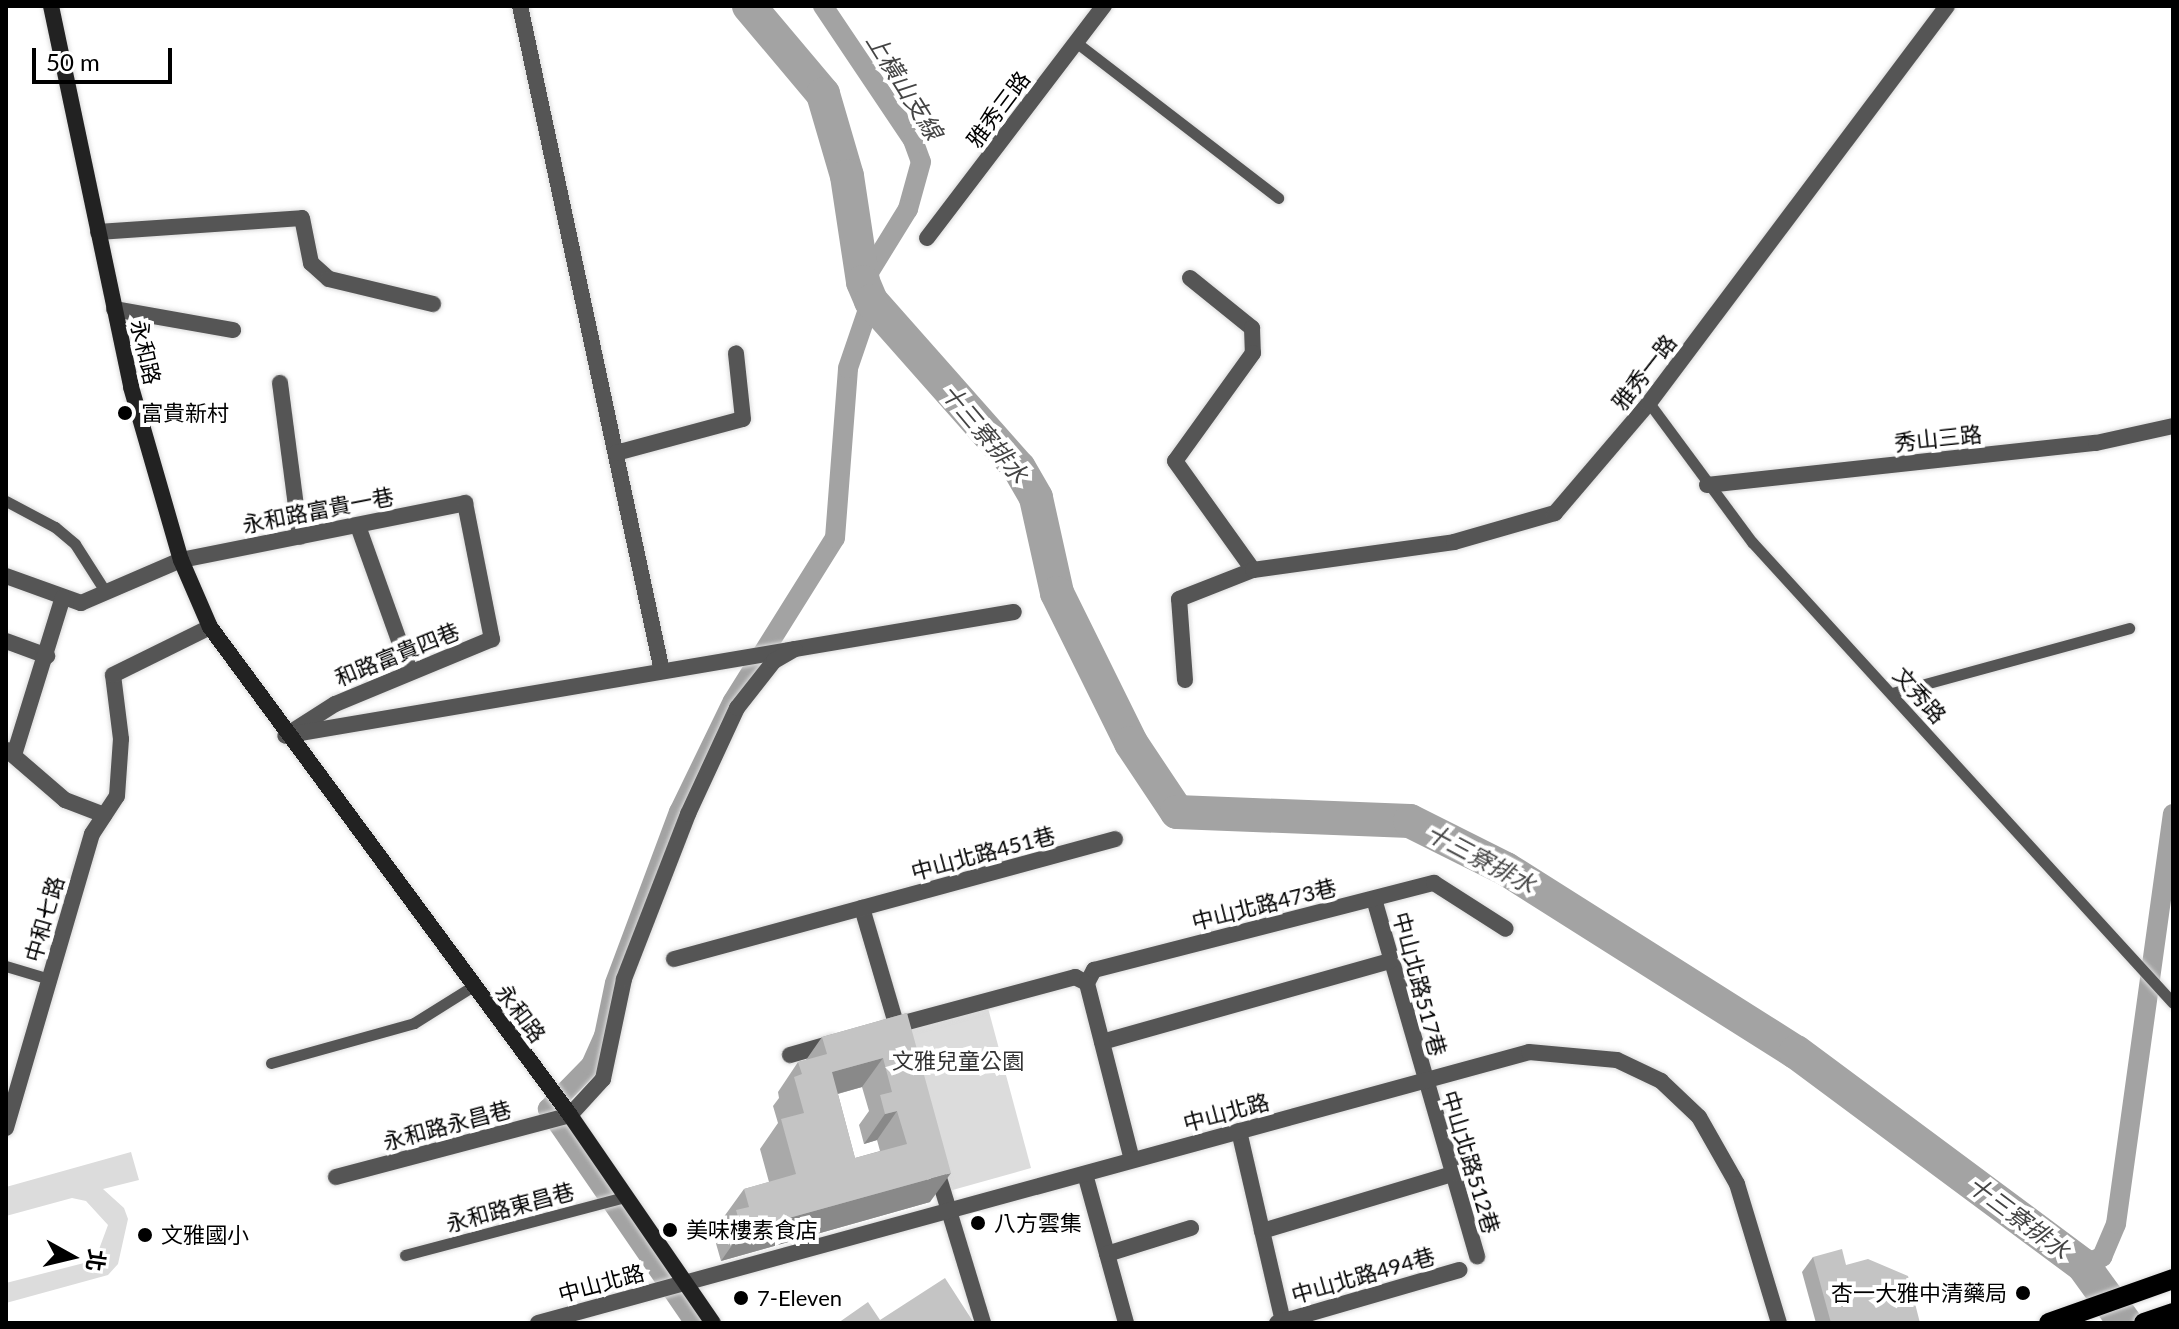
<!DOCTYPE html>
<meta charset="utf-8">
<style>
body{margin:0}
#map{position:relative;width:2179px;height:1329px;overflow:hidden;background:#fff;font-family:Lato,"Noto Sans TC",sans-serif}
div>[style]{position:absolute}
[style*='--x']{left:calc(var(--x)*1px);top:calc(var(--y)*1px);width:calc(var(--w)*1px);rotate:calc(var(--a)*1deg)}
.green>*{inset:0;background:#dcdcdc}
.canal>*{height:20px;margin:-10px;padding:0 10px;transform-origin:10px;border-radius:10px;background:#a3a3a3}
.river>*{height:34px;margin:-17px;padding:0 17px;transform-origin:17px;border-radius:17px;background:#a3a3a3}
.roads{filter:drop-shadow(0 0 2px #dbdbdb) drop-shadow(0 0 2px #dbdbdb)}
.lane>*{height:11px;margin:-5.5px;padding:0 5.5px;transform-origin:5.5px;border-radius:5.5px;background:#555}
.street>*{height:16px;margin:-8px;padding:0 8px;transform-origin:8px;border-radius:8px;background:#555}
.secondary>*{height:16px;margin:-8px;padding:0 8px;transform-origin:8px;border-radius:8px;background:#222}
.primary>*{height:20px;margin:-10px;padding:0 10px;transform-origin:10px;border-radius:10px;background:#000}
.wall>*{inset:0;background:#a9a9a9}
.shaded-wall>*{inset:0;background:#898989}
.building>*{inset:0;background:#c4c4c4}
.dots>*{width:22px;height:22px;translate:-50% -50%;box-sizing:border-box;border:4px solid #fff;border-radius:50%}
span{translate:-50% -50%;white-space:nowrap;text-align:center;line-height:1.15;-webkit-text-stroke:8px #fff;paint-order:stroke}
.street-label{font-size:22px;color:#000}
.poi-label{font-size:22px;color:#000}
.left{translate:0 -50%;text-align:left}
.right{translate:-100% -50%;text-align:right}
.park-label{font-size:22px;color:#333}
.water-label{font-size:24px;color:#444;font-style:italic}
.frame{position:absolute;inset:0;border:8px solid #000;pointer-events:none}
.north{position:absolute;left:32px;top:1217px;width:80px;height:80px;-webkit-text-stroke:6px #fff;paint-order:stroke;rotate:98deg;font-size:22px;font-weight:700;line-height:32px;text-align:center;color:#000}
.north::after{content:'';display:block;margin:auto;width:28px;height:36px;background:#000;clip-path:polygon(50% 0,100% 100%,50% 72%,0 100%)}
.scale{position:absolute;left:32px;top:48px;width:140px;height:36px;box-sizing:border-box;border:4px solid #000;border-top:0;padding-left:10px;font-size:24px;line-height:28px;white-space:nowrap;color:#000;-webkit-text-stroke:6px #fff;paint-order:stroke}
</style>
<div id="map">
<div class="green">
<i style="clip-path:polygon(988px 1008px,1031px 1168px,949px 1191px,905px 1031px)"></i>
<i style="clip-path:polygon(131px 1152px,139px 1180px,103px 1189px,124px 1208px,128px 1219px,118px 1264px,108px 1275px,6px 1303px,6px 1283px,84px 1263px,98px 1252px,108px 1225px,86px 1201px,72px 1198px,6px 1216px,6px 1187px)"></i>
</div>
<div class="canal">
<i style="--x:823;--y:6;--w:161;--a:56.1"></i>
<i style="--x:913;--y:140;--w:23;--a:70"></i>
<i style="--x:921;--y:162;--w:49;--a:105.5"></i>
<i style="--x:908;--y:209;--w:86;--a:121.7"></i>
<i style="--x:2083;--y:1265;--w:21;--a:-23"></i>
<i style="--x:2102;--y:1257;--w:36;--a:-67"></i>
<i style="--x:2116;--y:1224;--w:414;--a:-82.1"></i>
<i style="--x:695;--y:1323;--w:260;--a:-124.5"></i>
<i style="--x:548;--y:1109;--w:62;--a:-45.7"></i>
<i style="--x:591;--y:1065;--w:32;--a:-66"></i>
<i style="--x:604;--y:1036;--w:54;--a:-78.3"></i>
<i style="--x:615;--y:983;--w:183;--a:-69.5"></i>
<i style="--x:679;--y:812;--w:123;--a:-64.1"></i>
<i style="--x:733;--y:701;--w:192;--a:-58"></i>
<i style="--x:835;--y:538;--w:170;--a:-85.6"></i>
<i style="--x:848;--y:368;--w:71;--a:-71.1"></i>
</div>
<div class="river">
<i style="--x:749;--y:6;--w:115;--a:49.9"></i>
<i style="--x:823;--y:94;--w:85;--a:73.7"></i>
<i style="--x:847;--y:176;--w:107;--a:81.4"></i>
<i style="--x:863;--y:282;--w:21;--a:67"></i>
<i style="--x:871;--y:301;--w:223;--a:48.5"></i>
<i style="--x:1019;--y:468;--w:34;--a:60"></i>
<i style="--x:1036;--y:498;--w:97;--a:77.5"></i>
<i style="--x:1057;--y:593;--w:167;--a:63.7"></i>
<i style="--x:1131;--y:743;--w:83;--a:56.3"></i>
<i style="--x:1177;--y:812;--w:233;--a:2.2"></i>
<i style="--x:1410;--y:821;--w:107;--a:26.6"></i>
<i style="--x:1506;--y:869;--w:343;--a:32.3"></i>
<i style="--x:1796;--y:1052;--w:357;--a:36.6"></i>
<i style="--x:2083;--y:1265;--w:72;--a:54.1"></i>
</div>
<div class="roads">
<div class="lane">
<i style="--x:1077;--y:43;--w:254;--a:37.6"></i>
<i style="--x:1649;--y:403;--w:173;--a:53.5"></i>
<i style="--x:1752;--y:542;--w:624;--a:47.6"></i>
<i style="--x:6;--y:501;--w:55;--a:28"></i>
<i style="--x:55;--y:527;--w:26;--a:40"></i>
<i style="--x:75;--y:544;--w:56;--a:57.4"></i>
<i style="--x:1892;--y:693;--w:246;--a:-15.3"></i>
<i style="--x:6;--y:966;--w:45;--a:16.8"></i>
<i style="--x:271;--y:1063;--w:148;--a:-15.6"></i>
<i style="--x:414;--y:1023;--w:70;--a:-32.1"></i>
<i style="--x:405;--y:1255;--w:228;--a:-14.8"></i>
</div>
<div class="street">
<i style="--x:520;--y:6;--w:680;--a:77.95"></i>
<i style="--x:98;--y:232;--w:204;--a:-3.9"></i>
<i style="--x:302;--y:218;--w:46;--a:78.7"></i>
<i style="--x:311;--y:263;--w:24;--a:42"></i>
<i style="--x:329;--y:279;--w:107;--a:13.5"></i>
<i style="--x:927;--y:238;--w:292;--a:-52.7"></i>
<i style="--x:1190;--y:278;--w:80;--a:38.9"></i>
<i style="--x:1252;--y:328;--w:25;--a:88"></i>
<i style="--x:1253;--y:353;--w:133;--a:125.8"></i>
<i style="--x:1175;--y:461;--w:134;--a:54.4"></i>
<i style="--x:114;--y:309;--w:121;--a:10"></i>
<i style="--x:280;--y:383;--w:155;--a:82.6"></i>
<i style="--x:616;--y:453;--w:131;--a:-15"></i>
<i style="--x:743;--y:419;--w:66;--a:-96.1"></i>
<i style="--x:1707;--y:485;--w:391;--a:-6.2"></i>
<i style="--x:2096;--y:443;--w:79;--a:-12.4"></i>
<i style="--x:358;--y:526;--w:154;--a:70.3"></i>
<i style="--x:6;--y:576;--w:80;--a:19.8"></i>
<i style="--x:81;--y:603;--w:109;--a:-23.3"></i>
<i style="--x:181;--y:560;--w:290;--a:-11.3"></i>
<i style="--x:465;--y:503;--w:139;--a:78.8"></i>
<i style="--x:492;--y:639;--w:170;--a:157.5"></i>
<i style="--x:335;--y:704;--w:59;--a:147.4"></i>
<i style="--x:6;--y:641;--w:44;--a:20.1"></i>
<i style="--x:1185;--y:680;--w:81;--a:-94.2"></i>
<i style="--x:1179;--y:599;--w:79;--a:-21.4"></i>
<i style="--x:1253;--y:570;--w:203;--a:-7.9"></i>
<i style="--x:1454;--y:542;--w:105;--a:-16"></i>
<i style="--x:1555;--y:513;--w:145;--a:-49.5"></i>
<i style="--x:1649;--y:403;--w:496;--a:-53.1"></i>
<i style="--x:294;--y:734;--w:730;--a:-9.62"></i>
<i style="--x:7;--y:750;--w:77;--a:40.8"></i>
<i style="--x:65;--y:800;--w:42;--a:21"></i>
<i style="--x:14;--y:755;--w:165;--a:-72.8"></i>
<i style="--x:1374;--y:899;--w:372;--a:73.9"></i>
<i style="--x:862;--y:908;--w:134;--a:73.6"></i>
<i style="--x:674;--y:959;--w:457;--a:-15.2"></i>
<i style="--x:889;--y:1027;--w:193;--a:-15"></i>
<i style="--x:1075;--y:977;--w:13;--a:27"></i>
<i style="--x:1102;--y:1042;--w:300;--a:-15.7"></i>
<i style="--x:790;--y:1055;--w:44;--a:-15.9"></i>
<i style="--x:6;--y:1128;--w:306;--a:-73.7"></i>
<i style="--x:92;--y:834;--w:45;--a:-56.7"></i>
<i style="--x:117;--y:796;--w:57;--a:-86"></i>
<i style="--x:121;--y:739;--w:64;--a:-97.1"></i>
<i style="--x:113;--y:675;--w:108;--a:-26.3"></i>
<i style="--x:1239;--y:1131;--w:195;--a:77"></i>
<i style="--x:1132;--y:1160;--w:183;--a:-104.3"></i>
<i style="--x:1087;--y:983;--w:15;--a:-62"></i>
<i style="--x:1094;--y:970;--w:351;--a:-14.4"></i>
<i style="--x:1434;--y:883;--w:85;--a:32.6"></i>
<i style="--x:936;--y:1168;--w:162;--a:73.1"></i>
<i style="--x:1085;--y:1174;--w:155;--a:74.6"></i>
<i style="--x:336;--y:1177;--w:242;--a:-14.8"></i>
<i style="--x:570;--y:1115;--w:49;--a:-47.5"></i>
<i style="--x:603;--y:1079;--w:102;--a:-78.1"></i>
<i style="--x:624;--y:979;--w:177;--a:-68.8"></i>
<i style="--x:688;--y:814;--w:117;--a:-65.2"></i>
<i style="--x:737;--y:708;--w:60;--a:-51.8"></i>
<i style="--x:774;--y:661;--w:24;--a:-30"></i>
<i style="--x:1262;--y:1231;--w:198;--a:-16.7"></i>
<i style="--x:1107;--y:1254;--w:88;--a:-17.2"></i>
<i style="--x:538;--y:1323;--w:1027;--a:-15.29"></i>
<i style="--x:1529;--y:1052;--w:88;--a:5.2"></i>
<i style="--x:1617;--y:1060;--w:49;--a:25.5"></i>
<i style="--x:1661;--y:1081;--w:52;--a:43.5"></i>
<i style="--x:1699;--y:1117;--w:77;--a:60.4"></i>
<i style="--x:1737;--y:1184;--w:145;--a:73.2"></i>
<i style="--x:1277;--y:1323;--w:190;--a:-16.2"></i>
</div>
<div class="secondary">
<i style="--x:51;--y:6;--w:389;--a:78.1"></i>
<i style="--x:131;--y:387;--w:180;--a:73.9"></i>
<i style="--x:181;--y:560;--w:73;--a:66.6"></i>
<i style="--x:210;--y:627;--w:606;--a:53.58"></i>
<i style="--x:570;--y:1115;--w:252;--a:55.5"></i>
</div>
<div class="primary">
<i style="--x:2049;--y:1323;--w:132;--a:-19.5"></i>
<i style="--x:2144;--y:1323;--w:31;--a:-19"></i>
</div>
</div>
<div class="wall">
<i style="clip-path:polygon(evenodd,907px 1013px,930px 1202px,721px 1261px,715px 1240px,725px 1226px,723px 1218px,744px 1189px,769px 1182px,760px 1149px,778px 1123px,773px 1106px,779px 1098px,778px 1092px,798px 1062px,806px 1060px,822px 1037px,907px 1013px,862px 1087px,869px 1111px,859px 1125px,864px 1144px,877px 1140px,880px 1151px,855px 1158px,838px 1094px,862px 1087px)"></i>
<i style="clip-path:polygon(1813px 1257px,1846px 1265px,1920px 1323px,1816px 1323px,1802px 1272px)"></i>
</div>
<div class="shaded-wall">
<i style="clip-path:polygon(883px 1058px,862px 1087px,811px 1101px,832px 1072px)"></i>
<i style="clip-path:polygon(897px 1111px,877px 1140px,864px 1144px,885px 1114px)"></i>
<i style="clip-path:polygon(951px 1173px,930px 1202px,721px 1261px,742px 1231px)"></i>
</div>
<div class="building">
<i style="clip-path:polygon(evenodd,907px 1013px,951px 1173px,742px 1231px,736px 1210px,749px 1207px,744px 1189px,796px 1174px,781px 1119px,804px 1113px,794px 1077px,802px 1074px,798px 1062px,827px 1054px,822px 1037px,907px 1013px,883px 1058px,892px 1092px,880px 1095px,885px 1114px,897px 1111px,907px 1144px,855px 1158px,832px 1072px,883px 1058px)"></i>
<i style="clip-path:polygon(1842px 1249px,1846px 1265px,1868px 1259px,1908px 1276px,1920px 1323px,1831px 1323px,1813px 1257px)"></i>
<i style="clip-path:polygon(945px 1278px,974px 1323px,838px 1323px,868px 1302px,880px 1320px)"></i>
</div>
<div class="dots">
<i style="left:125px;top:413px;background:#000"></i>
<i style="left:978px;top:1223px;background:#000"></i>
<i style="left:670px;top:1230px;background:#000"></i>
<i style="left:145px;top:1235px;background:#000"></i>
<i style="left:2023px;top:1293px;background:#000"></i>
<i style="left:741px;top:1298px;background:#000"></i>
</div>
<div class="street-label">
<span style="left:998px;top:109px;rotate:-53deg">雅秀三路</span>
<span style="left:146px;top:352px;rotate:77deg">永和路</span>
<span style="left:1644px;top:372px;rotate:-52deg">雅秀一路</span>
<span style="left:1938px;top:438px;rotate:-6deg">秀山三路</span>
<span style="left:318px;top:510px;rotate:-11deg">永和路富貴一巷</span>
<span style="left:397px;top:654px;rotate:-22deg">和路富貴四巷</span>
<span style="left:1920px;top:695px;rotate:48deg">文秀路</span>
<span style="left:983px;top:853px;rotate:-15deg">中山北路451巷</span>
<span style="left:1264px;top:904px;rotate:-14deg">中山北路473巷</span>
<span style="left:44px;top:919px;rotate:-74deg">中和七路</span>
<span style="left:1420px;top:984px;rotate:75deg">中山北路517巷</span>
<span style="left:521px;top:1013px;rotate:53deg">永和路</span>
<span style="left:1226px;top:1112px;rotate:-15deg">中山北路</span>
<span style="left:447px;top:1125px;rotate:-15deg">永和路永昌巷</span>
<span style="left:1471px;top:1162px;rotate:73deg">中山北路512巷</span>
<span style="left:510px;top:1207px;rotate:-15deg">永和路東昌巷</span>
<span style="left:1363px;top:1275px;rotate:-16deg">中山北路494巷</span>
<span style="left:601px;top:1283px;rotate:-15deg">中山北路</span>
</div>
<div class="poi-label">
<span class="left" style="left:141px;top:413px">富貴新村</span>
<span class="left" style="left:994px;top:1223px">八方雲集</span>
<span class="left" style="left:686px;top:1230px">美味樓素食店</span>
<span class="left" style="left:161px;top:1235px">文雅國小</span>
<span class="right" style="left:2007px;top:1293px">杏一大雅中清藥局</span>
<span class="left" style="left:757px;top:1298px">7-Eleven</span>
</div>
<div class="park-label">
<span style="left:958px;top:1061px">文雅兒童公園</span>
</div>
<div class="water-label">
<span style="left:905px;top:86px;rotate:58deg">上橫山支線</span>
<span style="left:985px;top:433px;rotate:50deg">十三寮排水</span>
<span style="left:1481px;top:858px;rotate:28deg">十三寮排水</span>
<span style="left:2019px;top:1217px;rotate:37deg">十三寮排水</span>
</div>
<div class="frame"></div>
<div class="north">北</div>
<div class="scale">50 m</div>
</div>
